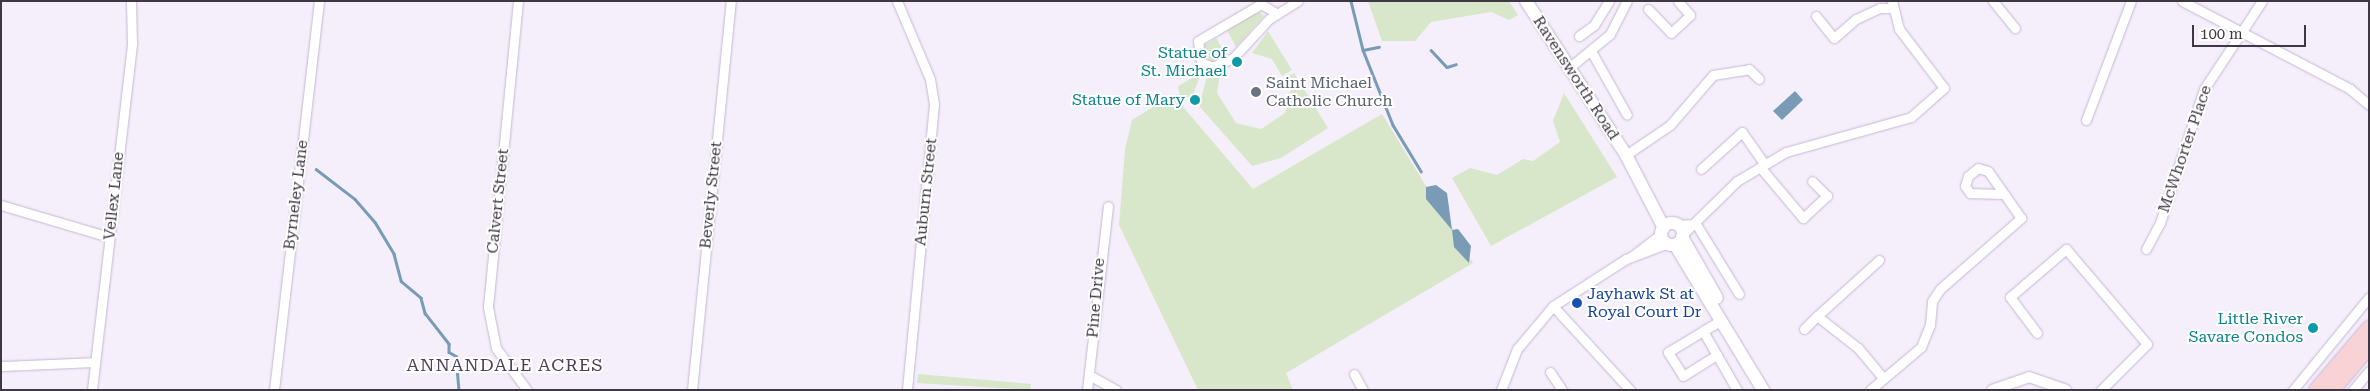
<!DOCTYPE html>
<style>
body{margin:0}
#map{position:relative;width:2370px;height:391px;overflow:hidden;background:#f5effb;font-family:"Roboto Serif",serif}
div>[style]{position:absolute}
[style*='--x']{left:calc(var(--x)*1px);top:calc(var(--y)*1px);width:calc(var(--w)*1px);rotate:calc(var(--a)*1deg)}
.green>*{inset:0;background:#d8e7ca}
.water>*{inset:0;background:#799bb6}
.stream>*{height:2.5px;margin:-1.25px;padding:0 1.25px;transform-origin:1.25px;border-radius:1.25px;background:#799bb6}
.roads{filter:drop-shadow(0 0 1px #c6b6d4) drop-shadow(0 0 1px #c6b6d4)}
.minor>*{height:9px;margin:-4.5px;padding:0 4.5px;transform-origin:4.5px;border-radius:4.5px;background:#fff}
.tertiary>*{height:10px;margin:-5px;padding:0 5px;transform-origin:5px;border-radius:5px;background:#fff}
.secondary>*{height:12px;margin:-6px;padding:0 6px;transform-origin:6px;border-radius:6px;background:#fff}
.secondary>.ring{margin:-6px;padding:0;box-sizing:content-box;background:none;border:12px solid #fff;border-radius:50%}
.primary>*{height:14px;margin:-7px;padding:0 7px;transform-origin:7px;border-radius:7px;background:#f9d2d6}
.dots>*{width:14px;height:14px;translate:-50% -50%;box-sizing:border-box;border:2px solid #fff;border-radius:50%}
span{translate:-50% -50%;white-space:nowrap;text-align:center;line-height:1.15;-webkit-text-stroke:4px #fff;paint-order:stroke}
.culture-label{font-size:16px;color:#0d838f}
.right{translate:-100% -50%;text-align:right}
.street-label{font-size:16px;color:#3f3844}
.worship-label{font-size:16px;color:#5b616d}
.left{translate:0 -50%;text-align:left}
.transit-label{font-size:16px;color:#164399}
.neighbourhood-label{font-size:18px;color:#4d4059;letter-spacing:1px}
.frame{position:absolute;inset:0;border:2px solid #3f3844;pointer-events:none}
.scale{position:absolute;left:2192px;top:25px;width:114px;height:22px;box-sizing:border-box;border:2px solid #3f3844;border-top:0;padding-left:6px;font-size:15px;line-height:18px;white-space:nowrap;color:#3f3844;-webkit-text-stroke:4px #fff;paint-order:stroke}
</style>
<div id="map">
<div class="green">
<i style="clip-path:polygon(1368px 1px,1509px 1px,1518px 15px,1509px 20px,1491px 12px,1431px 22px,1415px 41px,1382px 41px)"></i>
<i style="clip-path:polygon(1258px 11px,1264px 16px,1236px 47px,1227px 30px)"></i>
<i style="clip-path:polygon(1268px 31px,1292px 70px,1282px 76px,1272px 59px,1252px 53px)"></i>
<i style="clip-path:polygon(1216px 38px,1227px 57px,1212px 62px,1205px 56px,1204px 46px)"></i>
<i style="clip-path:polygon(1201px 73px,1192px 98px,1180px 96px,1178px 86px)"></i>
<i style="clip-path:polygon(1294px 73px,1328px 128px,1281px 158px,1252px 166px,1199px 106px,1207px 76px,1220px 74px,1217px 93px,1236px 123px,1261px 129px,1285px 113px,1291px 90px,1284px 79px)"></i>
<i style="clip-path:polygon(1564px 93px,1617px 177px,1491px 246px,1452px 178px,1470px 168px,1497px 175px,1523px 159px,1533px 161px,1560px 142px,1553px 121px)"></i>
<i style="clip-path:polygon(1173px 95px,1253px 189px,1382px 114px,1473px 263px,1286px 373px,1293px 390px,1198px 390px,1119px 225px,1125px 149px,1132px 120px)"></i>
<i style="clip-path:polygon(918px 374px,1031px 384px,1030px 390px,917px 383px)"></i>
</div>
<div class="water">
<i style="clip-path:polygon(1795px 91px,1803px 100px,1782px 120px,1773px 111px)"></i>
<i style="clip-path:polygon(1436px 185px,1447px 193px,1452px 230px,1458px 229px,1471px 246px,1469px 263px,1454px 247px,1452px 230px,1426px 199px,1426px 187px)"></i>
</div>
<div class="stream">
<i style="--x:1351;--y:1;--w:50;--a:76.2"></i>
<i style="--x:1363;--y:50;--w:81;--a:68.2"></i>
<i style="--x:1393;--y:125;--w:54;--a:58.7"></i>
<i style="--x:1363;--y:50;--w:16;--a:-11"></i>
<i style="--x:1431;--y:50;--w:23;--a:47"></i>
<i style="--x:1447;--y:67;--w:9;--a:-18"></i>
<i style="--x:316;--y:169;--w:49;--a:37.6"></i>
<i style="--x:355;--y:199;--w:30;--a:49"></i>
<i style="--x:375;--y:222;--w:37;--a:59"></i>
<i style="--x:394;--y:254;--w:28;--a:75"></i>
<i style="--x:401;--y:281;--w:26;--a:40"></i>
<i style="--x:421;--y:298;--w:16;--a:75"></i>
<i style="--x:425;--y:313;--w:39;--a:52"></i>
<i style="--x:449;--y:344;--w:8;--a:90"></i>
<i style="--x:449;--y:352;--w:8;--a:30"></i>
<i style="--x:456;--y:356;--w:34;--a:85"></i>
</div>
<div class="roads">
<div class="minor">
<i style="--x:518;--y:1;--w:307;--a:95.6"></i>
<i style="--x:488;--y:307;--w:42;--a:79"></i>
<i style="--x:496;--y:348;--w:52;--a:53.6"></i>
<i style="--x:897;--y:1;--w:85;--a:67.1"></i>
<i style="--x:930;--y:79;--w:25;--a:81"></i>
<i style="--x:934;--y:104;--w:287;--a:95.4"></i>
<i style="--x:1993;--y:1;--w:35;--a:51"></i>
<i style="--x:2182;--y:1;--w:190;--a:27.6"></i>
<i style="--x:2350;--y:89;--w:25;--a:40"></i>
<i style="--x:1648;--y:9;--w:33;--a:46"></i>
<i style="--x:1671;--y:33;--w:26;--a:-43"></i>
<i style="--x:1690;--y:15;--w:18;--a:-131"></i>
<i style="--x:1276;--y:13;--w:17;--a:-149"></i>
<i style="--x:1261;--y:4;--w:73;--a:149.6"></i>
<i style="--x:1198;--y:41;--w:21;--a:82"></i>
<i style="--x:1201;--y:62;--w:12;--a:24"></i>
<i style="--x:1212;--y:67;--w:23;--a:-23"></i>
<i style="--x:1233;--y:58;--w:53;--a:-47.3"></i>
<i style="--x:1269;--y:19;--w:34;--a:-32"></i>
<i style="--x:1816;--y:16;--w:28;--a:51"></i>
<i style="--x:1834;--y:38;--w:29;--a:-41"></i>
<i style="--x:1856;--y:19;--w:26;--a:-25"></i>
<i style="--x:1880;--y:8;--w:13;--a:0"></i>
<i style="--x:1579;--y:36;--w:19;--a:-36"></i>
<i style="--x:1594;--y:25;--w:28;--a:-58"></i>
<i style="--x:1591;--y:51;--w:73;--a:60.6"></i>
<i style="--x:1570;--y:67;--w:52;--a:-39.5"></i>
<i style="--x:1610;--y:34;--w:37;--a:-63"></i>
<i style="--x:2086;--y:120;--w:127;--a:-69.3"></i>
<i style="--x:1626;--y:155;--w:53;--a:-34.3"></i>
<i style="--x:1670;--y:125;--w:66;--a:-49.3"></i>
<i style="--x:1713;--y:75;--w:36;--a:-9"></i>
<i style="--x:1749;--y:69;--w:14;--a:45"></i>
<i style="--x:1760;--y:167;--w:67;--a:49.9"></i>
<i style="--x:1803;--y:218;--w:33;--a:-43"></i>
<i style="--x:1827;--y:196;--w:21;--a:-135"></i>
<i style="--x:1701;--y:169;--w:55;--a:-42.1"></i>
<i style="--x:1742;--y:132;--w:39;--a:55"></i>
<i style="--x:1;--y:205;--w:113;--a:16.5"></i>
<i style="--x:1696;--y:224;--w:82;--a:58.4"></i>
<i style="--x:1677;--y:225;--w:19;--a:-3"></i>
<i style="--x:1683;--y:234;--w:76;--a:-44.5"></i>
<i style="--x:1737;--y:181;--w:57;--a:-30.6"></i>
<i style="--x:1786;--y:152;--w:130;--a:-15.6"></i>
<i style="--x:1911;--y:117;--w:44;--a:-41.3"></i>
<i style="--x:1944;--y:88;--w:74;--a:-127.3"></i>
<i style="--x:1899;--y:29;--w:29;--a:-104"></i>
<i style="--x:2146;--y:249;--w:30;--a:-62"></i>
<i style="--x:2160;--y:223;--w:141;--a:-71.8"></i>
<i style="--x:2204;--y:89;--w:105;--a:-56.6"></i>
<i style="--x:1632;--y:256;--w:38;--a:-37"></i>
<i style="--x:1879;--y:260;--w:84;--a:137.9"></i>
<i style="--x:1817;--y:316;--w:52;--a:38"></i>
<i style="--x:1858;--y:348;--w:40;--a:50"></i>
<i style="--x:1553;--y:306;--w:114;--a:47.5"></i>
<i style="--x:1720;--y:321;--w:20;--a:150"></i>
<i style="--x:1703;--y:331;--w:68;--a:60"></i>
<i style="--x:1804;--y:329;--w:18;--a:-45"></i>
<i style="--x:1703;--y:331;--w:41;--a:149"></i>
<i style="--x:1668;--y:352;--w:28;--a:58"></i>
<i style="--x:1683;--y:376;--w:40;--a:-32"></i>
<i style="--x:2037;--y:333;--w:45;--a:-126.9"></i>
<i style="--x:2010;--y:297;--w:74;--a:-40.6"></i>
<i style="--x:2066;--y:249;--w:125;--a:49.5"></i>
<i style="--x:2147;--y:344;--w:65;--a:135"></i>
<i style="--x:1;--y:366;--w:94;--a:-2.4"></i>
<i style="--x:1550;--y:372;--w:22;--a:56"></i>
<i style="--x:1354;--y:374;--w:18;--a:61"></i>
<i style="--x:1089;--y:375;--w:31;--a:29"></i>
<i style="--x:92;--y:390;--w:349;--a:-83.4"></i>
<i style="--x:132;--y:43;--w:42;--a:-91.4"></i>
<i style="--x:274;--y:390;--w:392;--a:-83.4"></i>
<i style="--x:692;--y:390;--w:391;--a:-84.3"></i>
<i style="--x:1087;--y:390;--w:185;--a:-83.5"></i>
<i style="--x:1501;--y:390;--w:44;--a:-68.7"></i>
<i style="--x:1517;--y:349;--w:56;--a:-50.1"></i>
<i style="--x:1553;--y:306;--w:87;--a:-32.8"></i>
<i style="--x:1626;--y:259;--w:43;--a:-20.6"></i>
<i style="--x:1870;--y:390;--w:67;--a:-40.1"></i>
<i style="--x:1921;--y:347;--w:24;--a:-68"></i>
<i style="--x:1930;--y:325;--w:24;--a:-85"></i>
<i style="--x:1932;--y:301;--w:14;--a:-56"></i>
<i style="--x:1940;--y:289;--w:108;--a:-41.2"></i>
<i style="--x:2021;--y:218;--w:57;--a:-125.1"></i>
<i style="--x:1988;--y:171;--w:10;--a:-163"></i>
<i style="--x:1978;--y:168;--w:13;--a:141"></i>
<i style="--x:1968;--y:176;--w:10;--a:107"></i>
<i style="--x:1965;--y:186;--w:9;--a:54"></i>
<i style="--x:1970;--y:193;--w:31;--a:2"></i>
<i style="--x:2293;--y:390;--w:120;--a:-50.7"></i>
<i style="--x:2353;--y:390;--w:25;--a:-50"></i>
</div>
<div class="tertiary">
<i style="--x:1992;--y:390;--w:39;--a:-19"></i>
<i style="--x:2029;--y:377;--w:39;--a:19"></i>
</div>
<div class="secondary">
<i style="--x:1526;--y:1;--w:184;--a:57"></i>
<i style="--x:1626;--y:155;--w:82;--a:62.5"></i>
<i class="ring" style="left:1661px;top:223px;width:10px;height:10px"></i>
<i style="--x:1682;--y:237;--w:70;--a:60.2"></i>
<i style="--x:1675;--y:245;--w:170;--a:58.7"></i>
</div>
<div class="primary">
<i style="--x:2316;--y:390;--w:82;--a:-49.5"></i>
<i style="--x:2333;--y:390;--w:56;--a:-50.1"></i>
</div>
</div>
<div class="dots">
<i style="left:1237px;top:62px;background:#0f9aa8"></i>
<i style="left:1256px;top:92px;background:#6b7280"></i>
<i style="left:1195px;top:100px;background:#0f9aa8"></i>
<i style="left:1577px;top:303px;background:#1a4fb4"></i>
<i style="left:2313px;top:328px;background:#0f9aa8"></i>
</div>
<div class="culture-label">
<span class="right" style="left:1227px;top:62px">Statue of<br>St. Michael</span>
<span class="right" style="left:1185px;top:100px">Statue of Mary</span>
<span class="right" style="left:2303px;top:328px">Little River<br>Savare Condos</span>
</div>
<div class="street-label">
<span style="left:1576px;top:78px;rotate:57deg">Ravensworth Road</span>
<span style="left:2185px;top:149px;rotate:-71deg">McWhorter Place</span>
<span style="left:926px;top:192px;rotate:-84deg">Auburn Street</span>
<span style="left:296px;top:195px;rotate:-83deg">Byrneley Lane</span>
<span style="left:711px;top:195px;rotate:-84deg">Beverly Street</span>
<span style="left:114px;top:196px;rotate:-84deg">Vellex Lane</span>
<span style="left:498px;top:201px;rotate:-84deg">Calvert Street</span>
<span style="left:1096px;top:298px;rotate:-85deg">Pine Drive</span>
</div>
<div class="worship-label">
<span class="left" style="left:1266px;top:92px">Saint Michael<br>Catholic Church</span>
</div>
<div class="transit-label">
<span class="left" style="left:1587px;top:303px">Jayhawk St at<br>Royal Court Dr</span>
</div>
<div class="neighbourhood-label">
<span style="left:505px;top:365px">ANNANDALE ACRES</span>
</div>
<div class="frame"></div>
<div class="scale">100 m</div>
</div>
